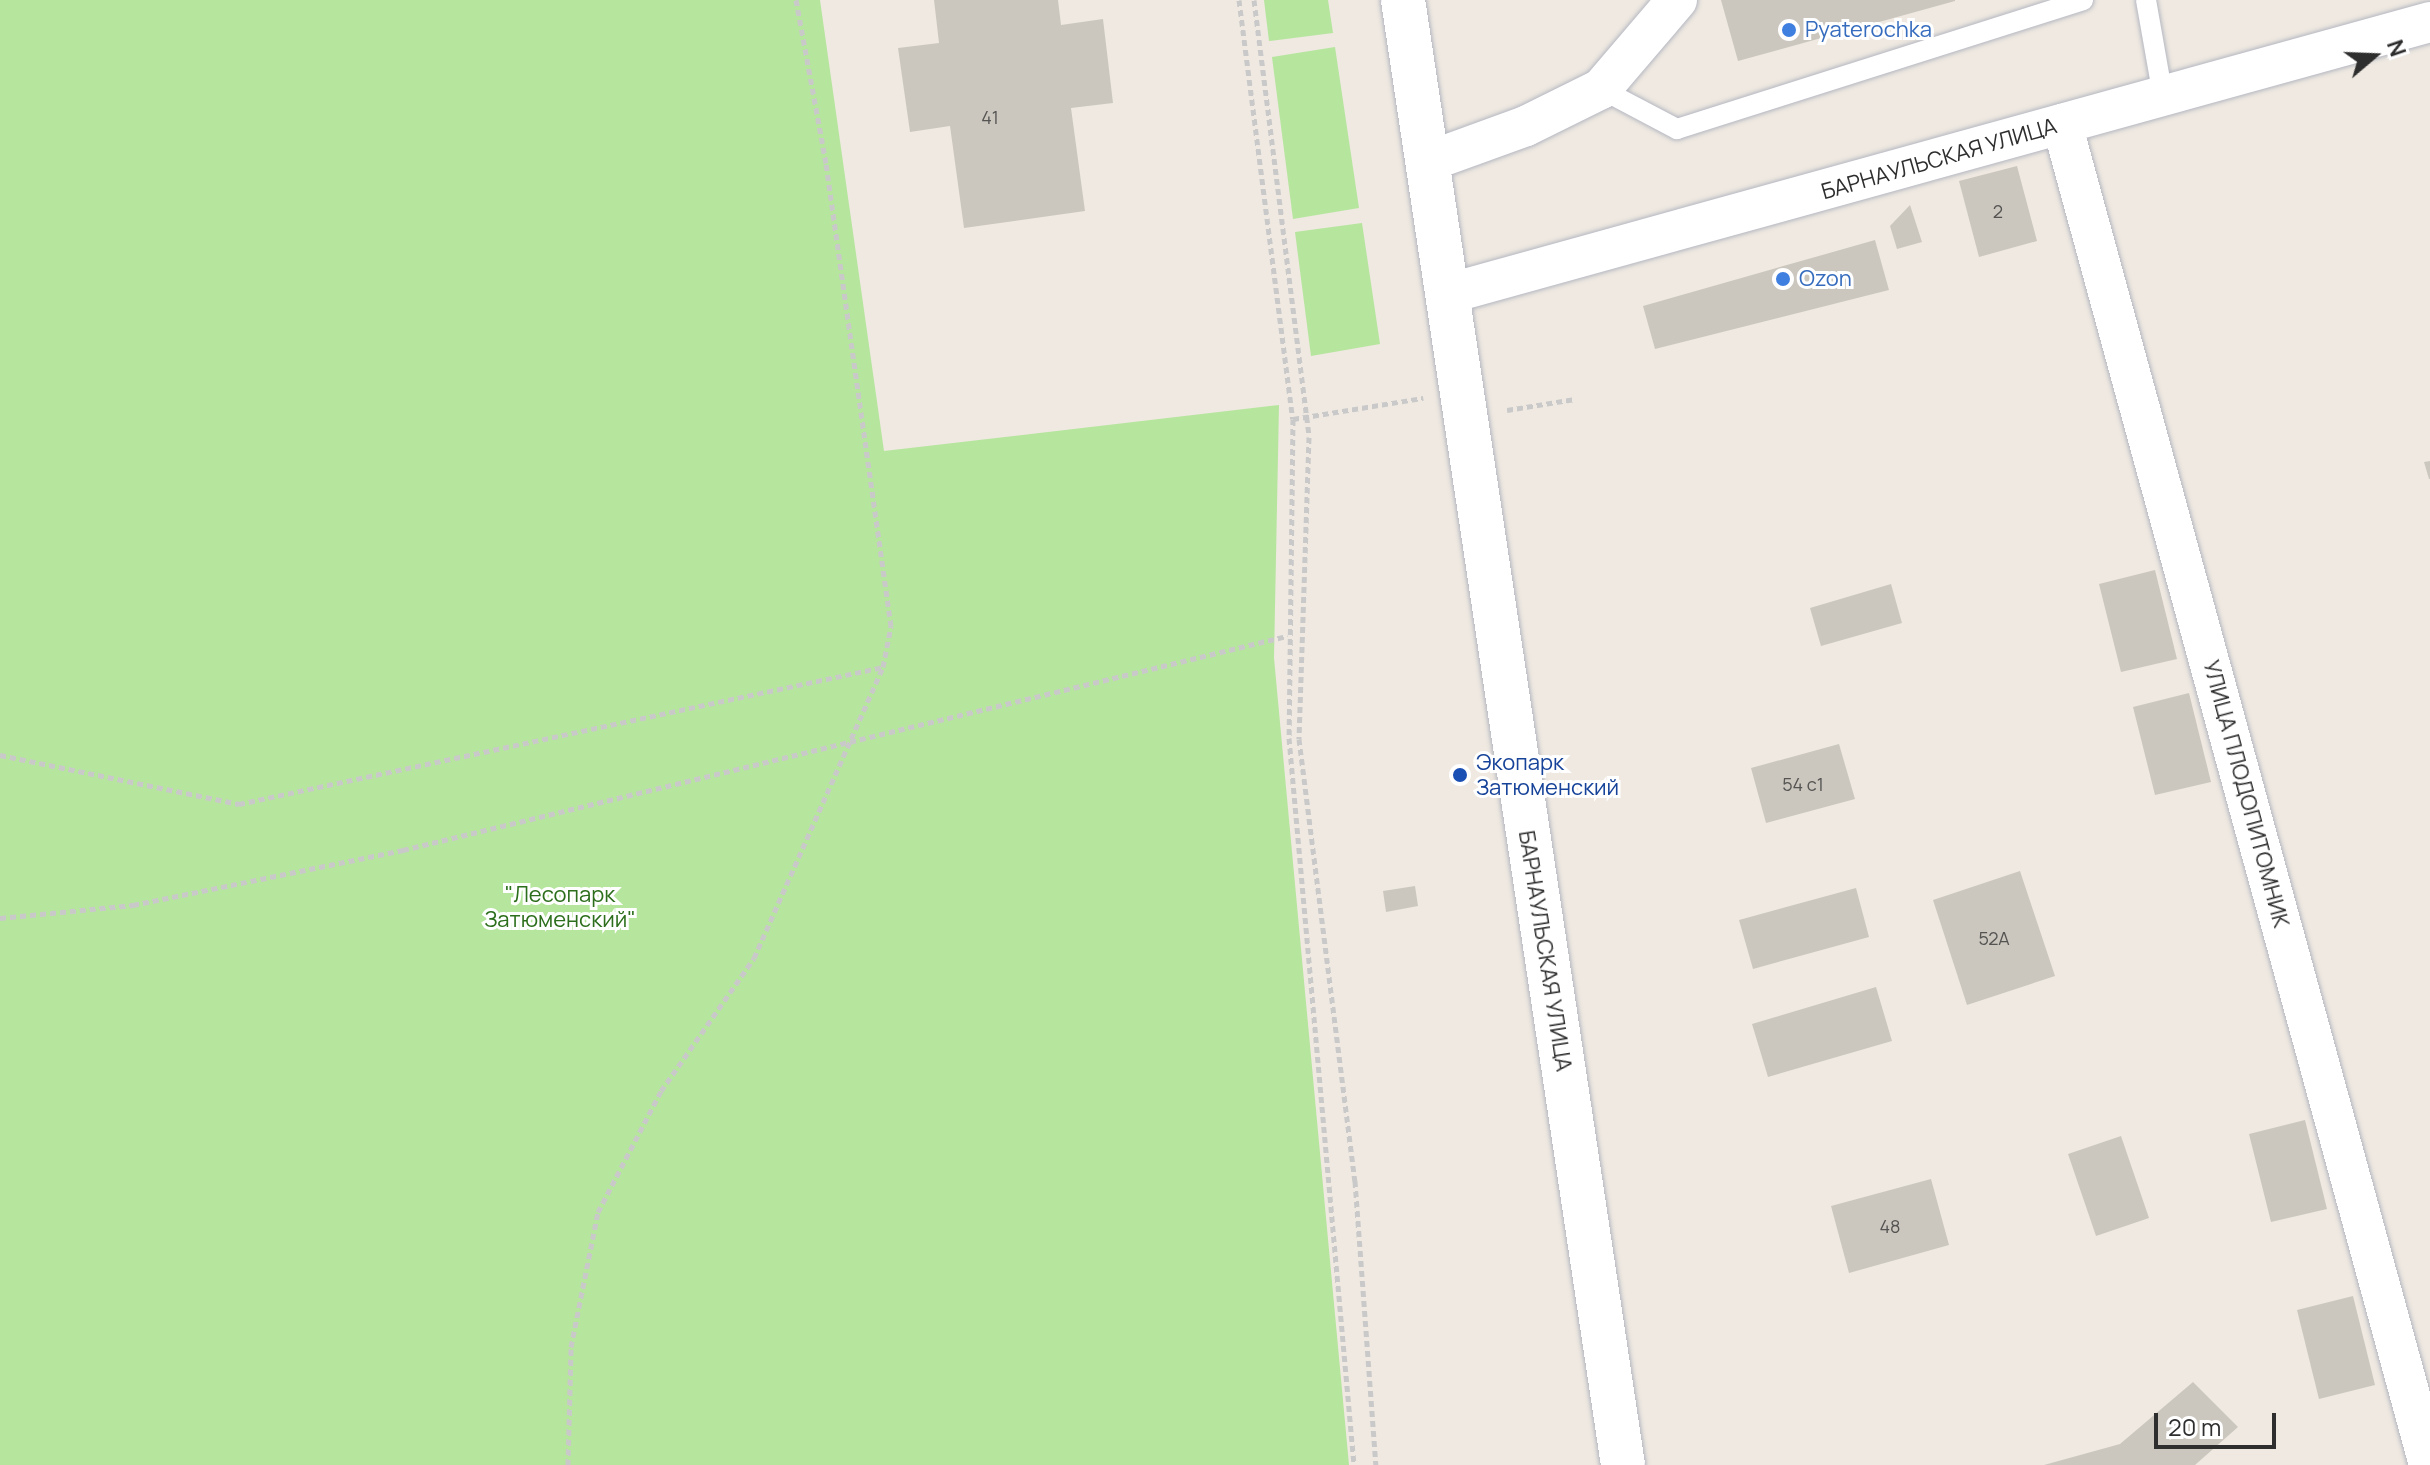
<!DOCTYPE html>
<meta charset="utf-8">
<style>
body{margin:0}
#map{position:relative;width:2430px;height:1465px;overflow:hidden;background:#efe9e1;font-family:Manrope,sans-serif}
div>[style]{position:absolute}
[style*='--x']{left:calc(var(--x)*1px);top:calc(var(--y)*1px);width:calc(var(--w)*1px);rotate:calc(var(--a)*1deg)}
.green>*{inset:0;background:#b6e59e}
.building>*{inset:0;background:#cbc7bf}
.path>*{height:5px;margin-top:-2.5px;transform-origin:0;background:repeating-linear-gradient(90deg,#c9c9c9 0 6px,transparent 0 10px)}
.roads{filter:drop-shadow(0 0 2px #b4b7c1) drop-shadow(0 0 2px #b4b7c1)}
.service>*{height:20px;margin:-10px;padding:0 10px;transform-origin:10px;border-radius:10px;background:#fff}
.minor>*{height:40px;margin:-20px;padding:0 20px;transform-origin:20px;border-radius:20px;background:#fff}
.tertiary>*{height:44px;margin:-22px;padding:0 22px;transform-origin:22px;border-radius:22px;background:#fff}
.dots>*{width:22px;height:22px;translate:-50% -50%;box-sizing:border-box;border:4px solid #fff;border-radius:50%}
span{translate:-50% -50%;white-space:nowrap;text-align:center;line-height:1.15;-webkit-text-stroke:6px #fff;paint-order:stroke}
.number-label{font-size:18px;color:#555452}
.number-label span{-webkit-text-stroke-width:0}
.shop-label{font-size:22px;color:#366cbe}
.left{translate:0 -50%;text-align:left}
.street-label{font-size:22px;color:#2e2e2e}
.transit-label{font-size:22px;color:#164399}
.park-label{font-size:22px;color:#2c6e1b}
.north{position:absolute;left:2334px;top:16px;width:80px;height:80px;-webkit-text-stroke:6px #fff;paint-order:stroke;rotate:71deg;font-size:22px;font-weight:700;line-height:32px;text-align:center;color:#2e2e2e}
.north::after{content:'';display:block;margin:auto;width:28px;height:36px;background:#2e2e2e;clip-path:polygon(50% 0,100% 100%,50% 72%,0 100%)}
.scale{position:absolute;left:2154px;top:1413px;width:122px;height:36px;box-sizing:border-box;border:4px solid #2e2e2e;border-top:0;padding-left:10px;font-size:24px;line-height:28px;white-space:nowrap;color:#2e2e2e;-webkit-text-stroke:6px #fff;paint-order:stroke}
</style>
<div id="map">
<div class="green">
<i style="clip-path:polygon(0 0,820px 0,884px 451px,1279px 405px,1274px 658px,1349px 1465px,0 1465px)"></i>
<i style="clip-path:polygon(1264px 0,1328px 0,1333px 33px,1269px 41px)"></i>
<i style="clip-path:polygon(1335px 47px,1359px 208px,1293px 219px,1272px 57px)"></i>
<i style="clip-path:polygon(1362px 223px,1380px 344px,1311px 356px,1295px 232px)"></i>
</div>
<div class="building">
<i style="clip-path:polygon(934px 0,1058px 0,1061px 25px,1103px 19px,1113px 103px,1071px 108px,1085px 211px,964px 228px,950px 126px,910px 132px,898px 48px,939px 43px)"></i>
<i style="clip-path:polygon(1721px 0,1955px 0,1955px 1px,1738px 61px)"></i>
<i style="clip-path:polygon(2017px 166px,2037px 241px,1979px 257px,1959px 181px)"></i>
<i style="clip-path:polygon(1910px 205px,1922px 242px,1897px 249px,1890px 226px)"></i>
<i style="clip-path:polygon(1875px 240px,1889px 290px,1655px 349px,1643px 306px)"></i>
<i style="clip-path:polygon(2430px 461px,2430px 479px,2429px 479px,2424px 462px)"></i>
<i style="clip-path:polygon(2155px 570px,2177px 659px,2121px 672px,2099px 584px)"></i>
<i style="clip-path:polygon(1891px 584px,1902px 623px,1821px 646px,1810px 608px)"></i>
<i style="clip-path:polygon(2189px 693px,2211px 782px,2155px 795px,2133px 707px)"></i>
<i style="clip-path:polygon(1839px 744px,1855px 799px,1766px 823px,1751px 768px)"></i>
<i style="clip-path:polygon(2020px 871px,2055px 976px,1967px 1005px,1933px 900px)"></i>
<i style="clip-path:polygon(1415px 886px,1418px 906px,1386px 912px,1383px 891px)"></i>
<i style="clip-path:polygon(1856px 888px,1869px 937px,1753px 969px,1739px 920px)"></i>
<i style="clip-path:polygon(1876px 987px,1892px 1041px,1768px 1077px,1752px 1024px)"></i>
<i style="clip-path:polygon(2305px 1120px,2327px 1209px,2271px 1222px,2249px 1134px)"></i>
<i style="clip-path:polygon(2121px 1136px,2149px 1218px,2096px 1236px,2068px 1154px)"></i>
<i style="clip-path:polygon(1931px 1179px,1949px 1245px,1849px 1273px,1831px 1206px)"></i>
<i style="clip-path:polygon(2353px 1296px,2375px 1385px,2319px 1399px,2297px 1310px)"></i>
<i style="clip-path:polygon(2193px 1382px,2238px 1427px,2195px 1465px,2044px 1465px,2120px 1444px)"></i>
</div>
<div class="path">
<i style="--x:1239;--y:0;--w:422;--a:82.7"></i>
<i style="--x:1293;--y:419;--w:319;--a:90.7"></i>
<i style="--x:1289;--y:738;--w:730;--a:84.89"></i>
<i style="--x:1254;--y:0;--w:440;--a:82.8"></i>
<i style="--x:1309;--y:437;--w:302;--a:91.9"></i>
<i style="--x:1299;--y:739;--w:446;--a:82.8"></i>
<i style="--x:1355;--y:1181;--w:285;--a:85.8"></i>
<i style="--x:1507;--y:410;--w:69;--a:-9.2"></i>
<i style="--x:1293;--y:419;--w:132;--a:-9.2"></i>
<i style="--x:0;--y:755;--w:244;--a:11.6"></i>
<i style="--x:239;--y:804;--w:658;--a:-12.01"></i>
<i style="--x:0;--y:918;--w:134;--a:-5.6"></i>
<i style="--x:133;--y:905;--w:276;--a:-11.5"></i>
<i style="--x:403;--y:850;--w:910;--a:-13.61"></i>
<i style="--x:568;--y:1465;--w:118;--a:-88.5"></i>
<i style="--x:571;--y:1347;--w:138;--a:-78.7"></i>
<i style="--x:598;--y:1212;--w:136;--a:-62.5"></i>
<i style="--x:661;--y:1091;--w:162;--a:-55"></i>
<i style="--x:754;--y:958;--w:318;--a:-66.1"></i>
<i style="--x:883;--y:667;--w:42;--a:-79"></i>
<i style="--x:891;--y:626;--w:468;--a:-98"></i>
<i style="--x:826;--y:163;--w:166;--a:-100.4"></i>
</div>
<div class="roads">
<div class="service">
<i style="--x:2146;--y:0;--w:97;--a:80"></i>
<i style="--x:1601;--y:89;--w:86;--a:27.8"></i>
<i style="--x:1677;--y:129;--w:426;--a:-17.6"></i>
</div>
<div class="minor">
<i style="--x:2062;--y:124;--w:1390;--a:74.69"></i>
<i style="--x:1427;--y:162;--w:105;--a:-20"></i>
<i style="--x:1526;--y:126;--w:84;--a:-26.3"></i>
<i style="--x:1601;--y:89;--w:117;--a:-49.5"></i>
<i style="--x:1447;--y:294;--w:1020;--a:-15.47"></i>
</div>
<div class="tertiary">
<i style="--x:1403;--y:0;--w:1481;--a:81.46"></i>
</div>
</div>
<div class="dots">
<i style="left:1789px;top:30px;background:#3f7fe0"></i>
<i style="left:1783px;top:279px;background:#3f7fe0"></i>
<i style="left:1460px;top:775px;background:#1a4fb4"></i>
</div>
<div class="number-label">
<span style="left:990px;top:117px">41</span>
<span style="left:1998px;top:211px">2</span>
<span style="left:1803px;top:784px">54 с1</span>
<span style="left:1994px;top:938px">52А</span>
<span style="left:1890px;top:1226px">48</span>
</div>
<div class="shop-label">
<span class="left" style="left:1805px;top:30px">Pyaterochka</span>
<span class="left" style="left:1799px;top:279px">Ozon</span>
</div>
<div class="street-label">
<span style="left:1939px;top:159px;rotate:-16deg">БАРНАУЛЬСКАЯ УЛИЦА</span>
<span style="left:2246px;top:794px;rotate:75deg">УЛИЦА ПЛОДОПИТОМНИК</span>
<span style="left:1545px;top:951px;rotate:81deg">БАРНАУЛЬСКАЯ УЛИЦА</span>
</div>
<div class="transit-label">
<span class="left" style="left:1476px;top:775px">Экопарк<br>Затюменский</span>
</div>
<div class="park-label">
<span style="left:560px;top:907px">"Лесопарк<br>Затюменский"</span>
</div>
<div class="north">N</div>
<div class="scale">20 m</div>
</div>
